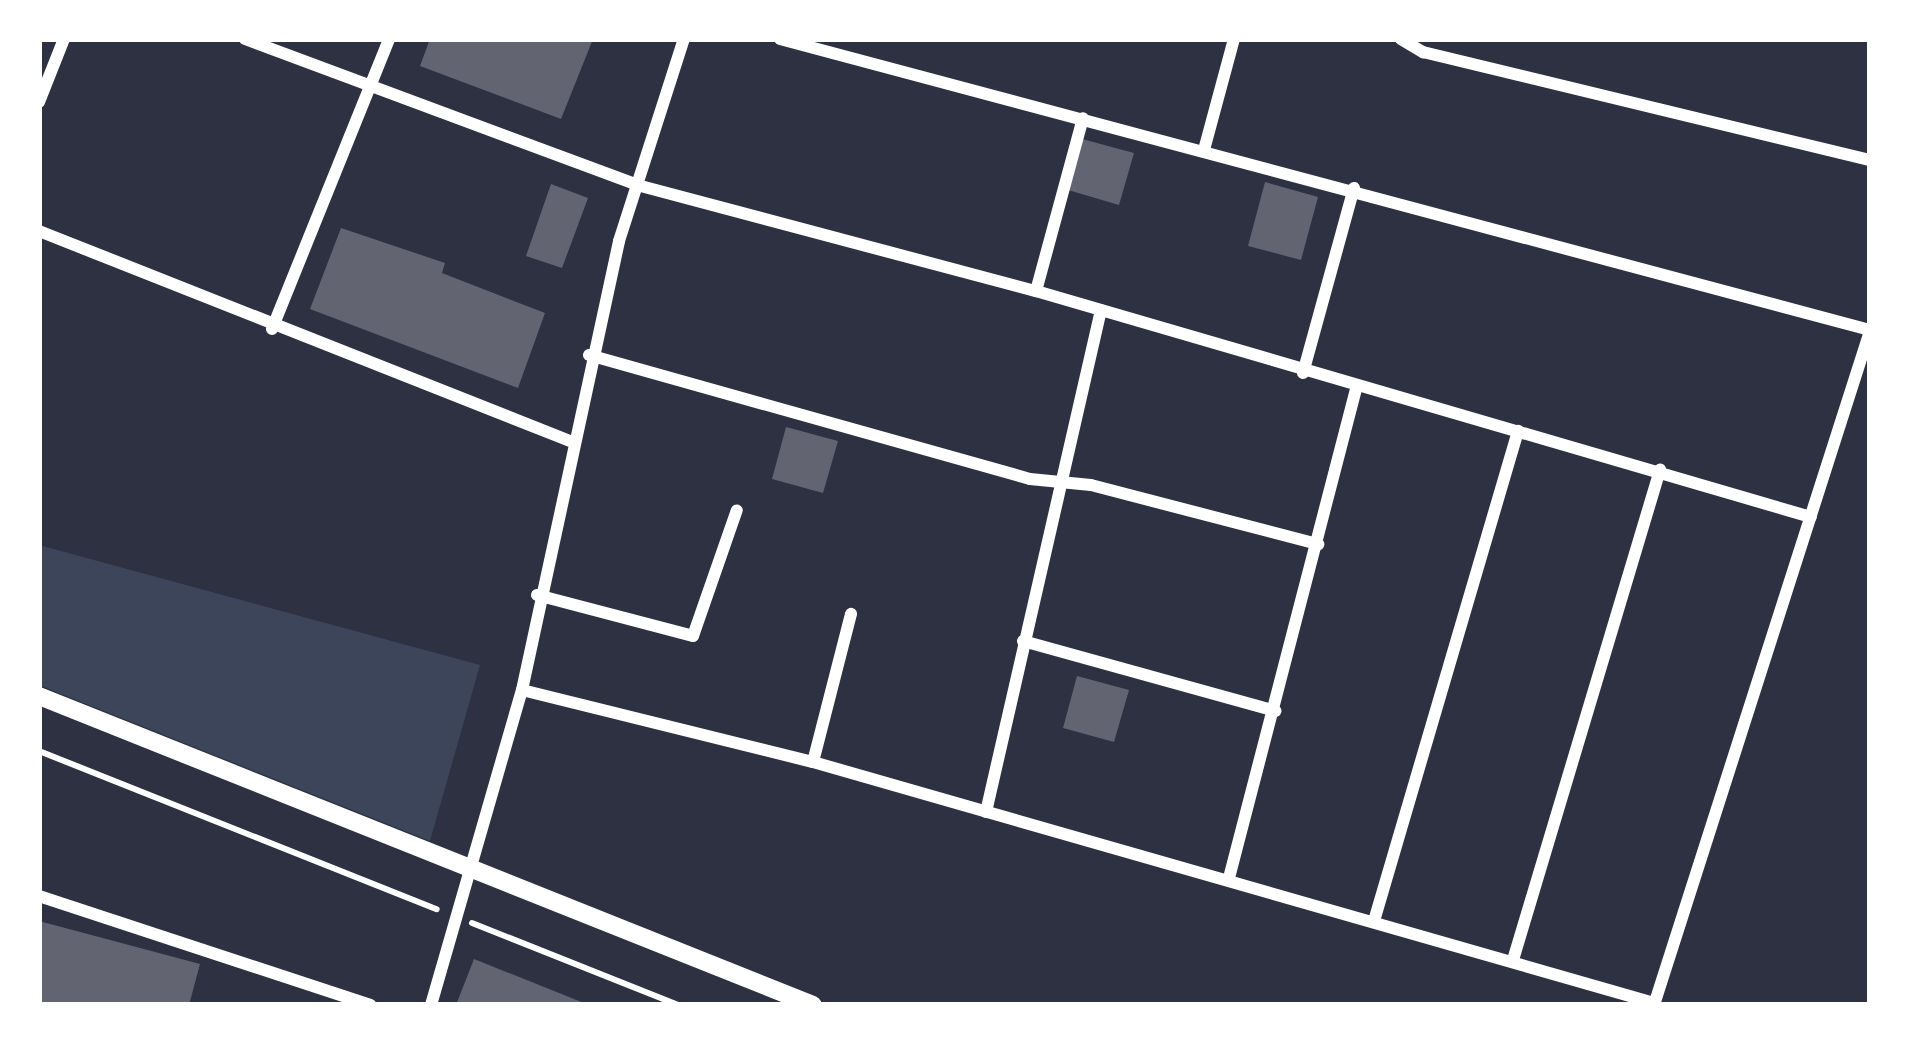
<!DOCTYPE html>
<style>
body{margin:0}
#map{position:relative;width:1909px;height:1044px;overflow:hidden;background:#2d3142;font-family:"Sofia Sans Condensed",sans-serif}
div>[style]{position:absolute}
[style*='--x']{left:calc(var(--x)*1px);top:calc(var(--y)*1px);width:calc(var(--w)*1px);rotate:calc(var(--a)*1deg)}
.green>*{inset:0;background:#3c4559}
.building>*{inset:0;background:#626471}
.path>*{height:6px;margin:-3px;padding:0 3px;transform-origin:3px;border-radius:3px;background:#fff}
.minor>*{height:12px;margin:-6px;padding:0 6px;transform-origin:6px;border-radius:6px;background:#fff}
.tertiary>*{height:18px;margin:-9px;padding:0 9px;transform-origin:9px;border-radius:9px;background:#fff}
span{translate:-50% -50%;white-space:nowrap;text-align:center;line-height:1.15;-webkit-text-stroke:9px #fff;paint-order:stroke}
.frame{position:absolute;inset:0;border:42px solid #fff;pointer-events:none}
</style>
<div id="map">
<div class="green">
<i style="clip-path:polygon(39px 545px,480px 665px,430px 841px,39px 685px)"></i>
</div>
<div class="building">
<i style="clip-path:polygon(430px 39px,593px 39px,561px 119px,420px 66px)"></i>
<i style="clip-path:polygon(1082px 139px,1134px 153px,1119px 205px,1068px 190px)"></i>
<i style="clip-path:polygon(1265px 182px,1318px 197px,1301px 260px,1248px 246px)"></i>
<i style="clip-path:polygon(551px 184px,588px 198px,562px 268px,526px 256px)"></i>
<i style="clip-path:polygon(341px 228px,445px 263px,442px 273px,545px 313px,518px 388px,310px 309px)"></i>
<i style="clip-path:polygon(786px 427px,838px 441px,823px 493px,772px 479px)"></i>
<i style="clip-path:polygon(1077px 676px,1129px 690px,1114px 742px,1063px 728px)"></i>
<i style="clip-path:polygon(39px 921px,200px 964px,189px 1005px,39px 1002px)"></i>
<i style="clip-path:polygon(474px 959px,589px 1005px,456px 1005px)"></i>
</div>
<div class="path">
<i style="--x:39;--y:751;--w:428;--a:21.7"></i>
<i style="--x:472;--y:923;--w:222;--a:21.7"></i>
</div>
<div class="minor">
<i style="--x:245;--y:39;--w:418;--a:20.4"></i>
<i style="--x:637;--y:185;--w:413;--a:14.9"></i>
<i style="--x:1036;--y:291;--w:807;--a:16.26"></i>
<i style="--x:780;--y:39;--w:1128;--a:14.95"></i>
<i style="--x:1401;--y:39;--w:26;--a:31"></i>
<i style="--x:1423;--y:52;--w:460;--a:13.6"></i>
<i style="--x:39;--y:102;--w:68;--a:-68.4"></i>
<i style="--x:1204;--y:150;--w:115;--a:-74.9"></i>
<i style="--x:39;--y:231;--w:571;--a:21.58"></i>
<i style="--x:1036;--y:291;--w:179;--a:-74.8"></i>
<i style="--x:272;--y:329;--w:313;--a:-68"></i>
<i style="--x:589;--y:355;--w:458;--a:15.7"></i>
<i style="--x:1030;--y:479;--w:61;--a:5.6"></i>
<i style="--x:1091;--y:485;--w:235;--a:14.6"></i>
<i style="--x:1303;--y:373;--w:192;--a:-74.6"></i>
<i style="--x:537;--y:595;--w:161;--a:14.7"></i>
<i style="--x:693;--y:636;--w:133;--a:-70.8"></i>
<i style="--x:1023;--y:641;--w:262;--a:15.5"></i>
<i style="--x:522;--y:690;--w:300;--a:13.9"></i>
<i style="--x:813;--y:762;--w:875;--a:15.99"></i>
<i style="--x:813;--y:762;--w:153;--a:-75.6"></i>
<i style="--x:986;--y:812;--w:515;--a:-77.1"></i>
<i style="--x:1229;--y:878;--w:505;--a:-75.44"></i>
<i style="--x:39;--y:896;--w:349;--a:18.2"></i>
<i style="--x:1374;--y:921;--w:511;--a:-73.62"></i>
<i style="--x:1513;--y:960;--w:512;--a:-73.3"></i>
<i style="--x:431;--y:1005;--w:328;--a:-73.9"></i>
<i style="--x:522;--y:690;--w:459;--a:-77.8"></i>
<i style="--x:619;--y:241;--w:212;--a:-72.2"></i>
<i style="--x:1654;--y:1005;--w:708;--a:-72.23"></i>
</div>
<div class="tertiary">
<i style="--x:39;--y:696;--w:833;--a:21.76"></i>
</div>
<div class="frame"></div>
</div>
